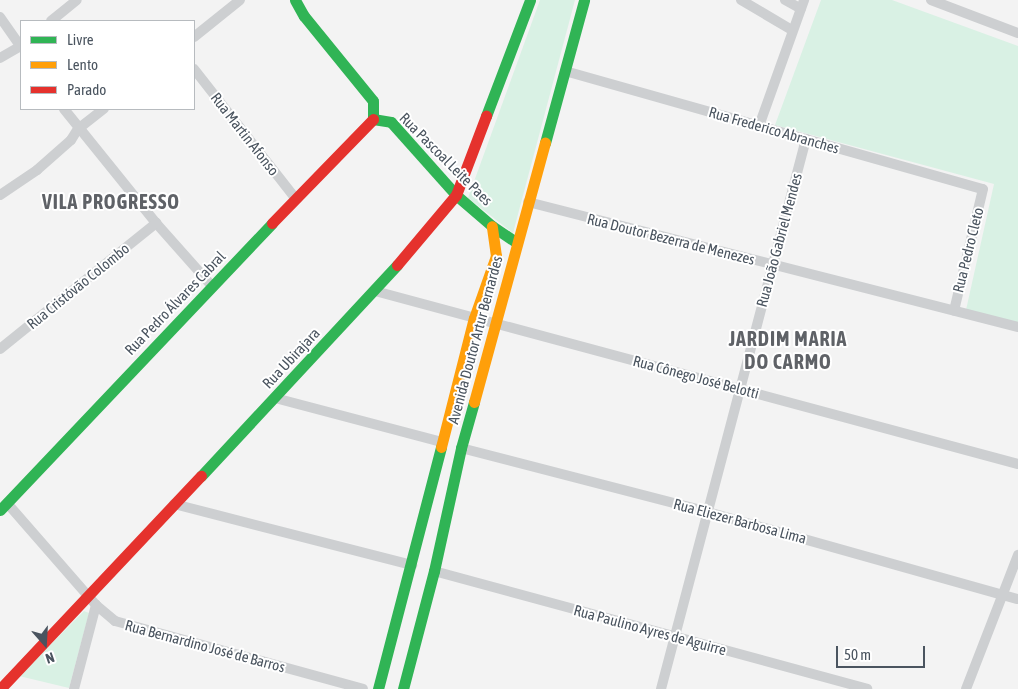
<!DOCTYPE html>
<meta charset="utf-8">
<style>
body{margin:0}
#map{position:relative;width:1018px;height:689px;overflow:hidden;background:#f3f3f3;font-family:"Asap Condensed",sans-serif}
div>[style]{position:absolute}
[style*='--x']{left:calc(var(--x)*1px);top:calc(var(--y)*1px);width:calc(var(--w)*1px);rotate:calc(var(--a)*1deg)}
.green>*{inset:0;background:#d9f1e4}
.street>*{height:10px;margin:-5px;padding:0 5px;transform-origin:5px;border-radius:5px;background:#cdcfd1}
.fast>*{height:11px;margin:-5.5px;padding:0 5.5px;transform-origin:5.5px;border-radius:5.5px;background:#30b455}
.slow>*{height:11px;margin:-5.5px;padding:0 5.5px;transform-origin:5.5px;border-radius:5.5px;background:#ff9f0a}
.jam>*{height:11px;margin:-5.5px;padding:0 5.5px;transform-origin:5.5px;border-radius:5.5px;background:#e5322d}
span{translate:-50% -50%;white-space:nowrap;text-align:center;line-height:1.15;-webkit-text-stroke:4px #fff;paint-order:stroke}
.street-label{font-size:15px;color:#4a545f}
.district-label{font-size:20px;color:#5f6267;font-weight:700;letter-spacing:1px}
.legend{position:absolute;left:20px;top:20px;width:175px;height:90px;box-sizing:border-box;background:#fff;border:1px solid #b7bbbf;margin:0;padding:6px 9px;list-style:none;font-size:15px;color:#4a545f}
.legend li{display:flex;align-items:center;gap:10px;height:25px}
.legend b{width:25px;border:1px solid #b7bbbf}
.north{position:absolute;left:20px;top:619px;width:50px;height:50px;-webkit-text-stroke:4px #fff;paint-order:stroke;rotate:161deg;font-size:14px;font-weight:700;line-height:20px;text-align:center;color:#4a545f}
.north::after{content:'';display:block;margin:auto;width:18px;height:22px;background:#4a545f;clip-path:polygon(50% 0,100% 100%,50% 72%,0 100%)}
.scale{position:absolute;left:836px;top:646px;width:89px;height:22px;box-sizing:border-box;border:2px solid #4a545f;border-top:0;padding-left:6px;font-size:15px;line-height:18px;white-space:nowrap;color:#4a545f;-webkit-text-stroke:4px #fff;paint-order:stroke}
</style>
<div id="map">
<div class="green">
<i style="clip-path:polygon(540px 0,575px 0,513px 233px,468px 198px)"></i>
<i style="clip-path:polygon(821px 0,892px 0,1018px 46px,1018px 323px,966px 310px,994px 184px,775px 125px)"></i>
<i style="clip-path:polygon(84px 611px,89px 613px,69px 688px,19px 676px)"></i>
</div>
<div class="street">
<i style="--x:741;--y:0;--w:59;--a:30.5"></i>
<i style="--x:785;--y:0;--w:18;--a:29"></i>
<i style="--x:931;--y:0;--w:93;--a:20.8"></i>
<i style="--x:0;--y:17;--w:37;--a:55"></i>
<i style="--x:51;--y:21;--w:33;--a:-39"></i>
<i style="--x:194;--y:37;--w:59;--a:-38.8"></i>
<i style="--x:0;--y:58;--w:24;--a:-30"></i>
<i style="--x:194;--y:69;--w:165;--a:51.9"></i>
<i style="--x:565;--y:71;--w:434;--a:15.8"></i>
<i style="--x:983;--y:189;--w:125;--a:103.4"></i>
<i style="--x:64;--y:109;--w:146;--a:51.1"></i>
<i style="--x:156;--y:223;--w:84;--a:48.4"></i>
<i style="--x:759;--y:126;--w:134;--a:-70.3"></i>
<i style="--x:0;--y:195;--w:45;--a:-34"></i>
<i style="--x:37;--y:170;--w:45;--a:-41.4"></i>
<i style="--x:71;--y:140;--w:13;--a:-58"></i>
<i style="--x:78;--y:129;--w:33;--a:-38"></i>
<i style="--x:528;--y:202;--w:506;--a:14.31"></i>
<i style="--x:375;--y:291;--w:666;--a:15.06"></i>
<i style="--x:0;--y:349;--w:201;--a:-38.9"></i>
<i style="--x:275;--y:398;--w:172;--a:14.8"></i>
<i style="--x:461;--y:448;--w:244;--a:14.5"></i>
<i style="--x:697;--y:509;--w:333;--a:15.7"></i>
<i style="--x:7;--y:503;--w:135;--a:48.9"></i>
<i style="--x:96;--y:605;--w:25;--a:40"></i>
<i style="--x:115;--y:621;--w:257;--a:15.3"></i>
<i style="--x:174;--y:504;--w:246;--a:14.4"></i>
<i style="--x:434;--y:571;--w:449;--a:15.2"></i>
<i style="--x:74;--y:689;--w:87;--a:-75.3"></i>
<i style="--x:661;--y:689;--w:569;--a:-75.23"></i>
<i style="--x:966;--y:689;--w:144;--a:-68.8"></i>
</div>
<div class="fast">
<i style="--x:295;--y:0;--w:18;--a:61"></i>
<i style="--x:304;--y:16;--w:109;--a:50.9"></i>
<i style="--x:373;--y:101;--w:18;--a:90"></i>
<i style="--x:486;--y:116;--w:124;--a:-69.2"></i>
<i style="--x:373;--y:119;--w:18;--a:9"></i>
<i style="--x:391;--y:122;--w:98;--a:48.3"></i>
<i style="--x:456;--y:195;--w:48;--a:40.7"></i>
<i style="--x:492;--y:226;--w:30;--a:34"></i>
<i style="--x:545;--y:143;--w:148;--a:-74.7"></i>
<i style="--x:201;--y:476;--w:288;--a:-47.1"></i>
<i style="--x:0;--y:510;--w:395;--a:-46.5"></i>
<i style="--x:378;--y:689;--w:250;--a:-75.4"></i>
<i style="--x:403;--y:689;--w:122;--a:-75.3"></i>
<i style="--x:434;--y:571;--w:126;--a:-77.6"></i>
<i style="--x:461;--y:448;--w:48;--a:-74.2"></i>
</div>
<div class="slow">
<i style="--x:474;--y:402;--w:269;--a:-74.7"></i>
<i style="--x:441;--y:447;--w:133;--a:-75.7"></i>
<i style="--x:474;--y:318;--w:66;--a:-70.5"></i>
<i style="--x:496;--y:256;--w:30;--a:-98"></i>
</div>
<div class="jam">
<i style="--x:272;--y:223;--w:145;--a:-45.8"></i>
<i style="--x:397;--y:265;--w:92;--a:-49.9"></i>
<i style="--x:456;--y:195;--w:85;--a:-69.2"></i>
<i style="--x:0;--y:689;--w:293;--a:-46.7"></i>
</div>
<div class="street-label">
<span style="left:774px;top:130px;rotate:16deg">Rua Frederico Abranches</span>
<span style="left:245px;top:134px;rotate:52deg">Rua Martin Afonso</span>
<span style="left:446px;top:159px;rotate:45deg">Rua Pascoal Leite Paes</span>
<span style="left:671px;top:239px;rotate:14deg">Rua Doutor Bezerra de Menezes</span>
<span style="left:779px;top:240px;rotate:-75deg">Rua João Gabriel Mendes</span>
<span style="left:968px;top:250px;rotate:-76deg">Rua Pedro Cleto</span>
<span style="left:78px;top:286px;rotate:-39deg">Rua Cristóvão Colombo</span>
<span style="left:175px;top:303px;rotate:-46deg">Rua Pedro Álvares Cabral</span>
<span style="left:475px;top:340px;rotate:-75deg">Avenida Doutor Artur Bernardes</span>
<span style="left:291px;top:358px;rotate:-47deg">Rua Ubirajara</span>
<span style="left:696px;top:377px;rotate:15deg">Rua Cônego José Belotti</span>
<span style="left:740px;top:521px;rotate:15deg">Rua Eliezer Barbosa Lima</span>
<span style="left:650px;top:630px;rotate:15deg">Rua Paulino Ayres de Aguirre</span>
<span style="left:205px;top:646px;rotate:15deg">Rua Bernardino José de Barros</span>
</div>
<div class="district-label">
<span style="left:111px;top:201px">VILA PROGRESSO</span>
<span style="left:788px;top:350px">JARDIM MARIA<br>DO CARMO</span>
</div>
<ul class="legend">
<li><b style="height:6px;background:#30b455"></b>Livre</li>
<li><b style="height:6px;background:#ff9f0a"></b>Lento</li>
<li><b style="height:6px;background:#e5322d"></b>Parado</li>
</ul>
<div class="north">N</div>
<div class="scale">50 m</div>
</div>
